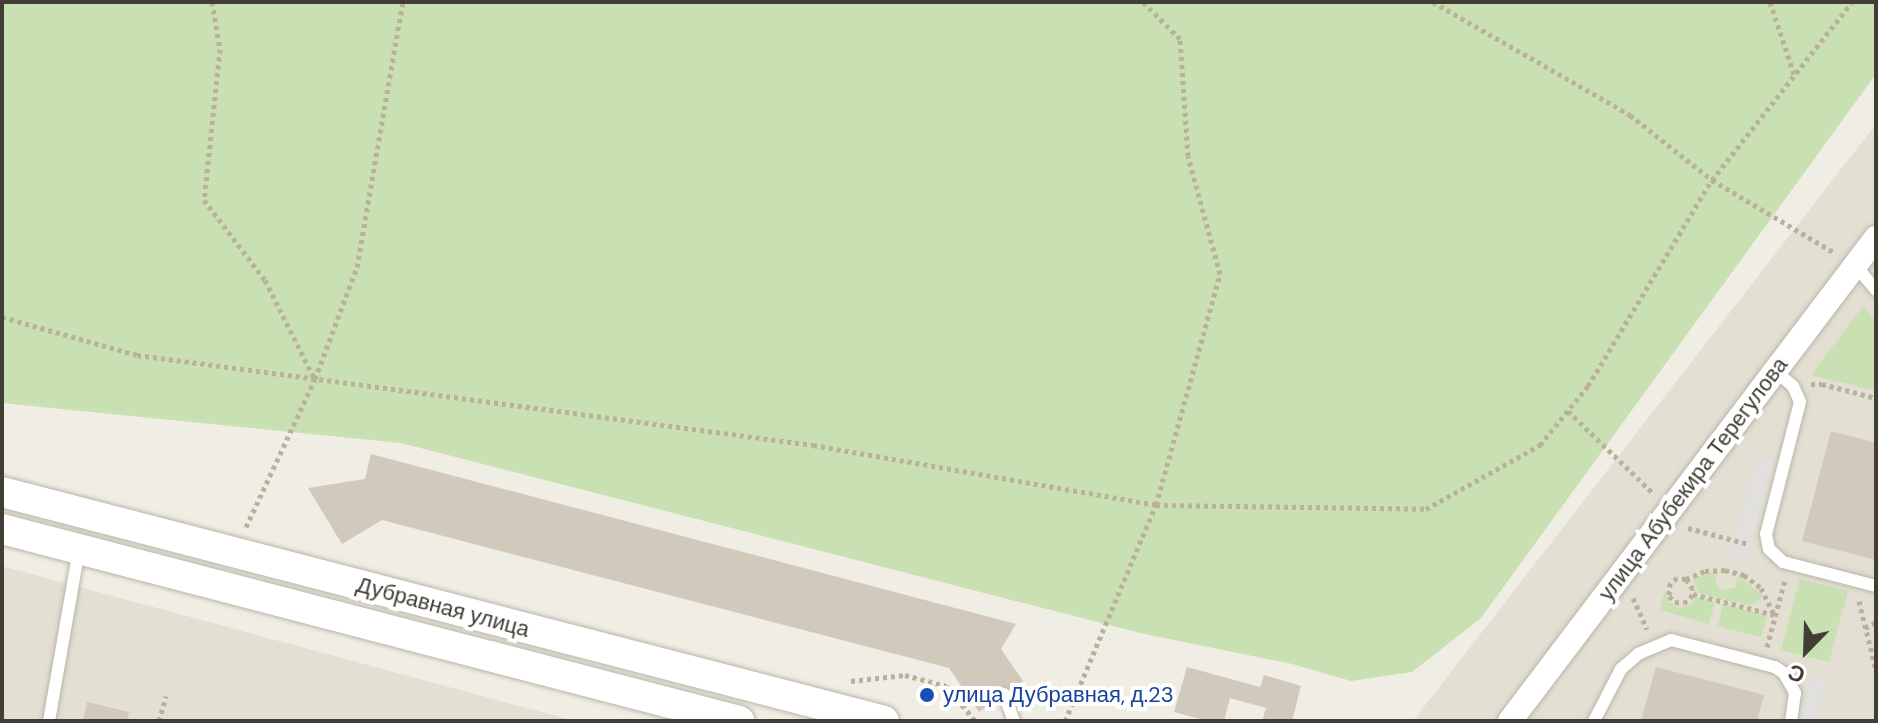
<!DOCTYPE html>
<meta charset="utf-8">
<style>
body{margin:0}
#map{position:relative;width:1878px;height:723px;overflow:hidden;background:#f0ede5;font-family:"DM Sans",sans-serif}
div>[style]{position:absolute}
[style*='--x']{left:calc(var(--x)*1px);top:calc(var(--y)*1px);width:calc(var(--w)*1px);rotate:calc(var(--a)*1deg)}
.residential>*{inset:0;background:#e3dfd3}
.green>*{inset:0;background:#c9e0b2}
.parking>*{inset:0;background:#e1e0dd}
.building>*{inset:0;background:#d0c9bc}
.path>*{height:5px;margin-top:-2.5px;transform-origin:0;background:repeating-linear-gradient(90deg,#bab19b 0 4px,transparent 0 8px)}
.roads{filter:drop-shadow(0 0 2px #bab5a9) drop-shadow(0 0 2px #bab5a9)}
.service>*{height:12px;margin:-6px;padding:0 6px;transform-origin:6px;border-radius:6px;background:#fff}
.minor>*{height:24px;margin:-12px;padding:0 12px;transform-origin:12px;border-radius:12px;background:#fff}
.tertiary>*{height:30px;margin:-15px;padding:0 15px;transform-origin:15px;border-radius:15px;background:#fff}
.dots>*{width:22px;height:22px;translate:-50% -50%;box-sizing:border-box;border:4px solid #fff;border-radius:50%}
span{translate:-50% -50%;white-space:nowrap;text-align:center;line-height:1.15;-webkit-text-stroke:8px #fff;paint-order:stroke}
.street-label{font-size:22px;color:#423d35}
.transit-label{font-size:22px;color:#164399}
.left{translate:0 -50%;text-align:left}
.frame{position:absolute;inset:0;border:4px solid #423d35;pointer-events:none}
.north{position:absolute;left:1766px;top:611px;width:80px;height:80px;-webkit-text-stroke:6px #fff;paint-order:stroke;rotate:203deg;font-size:22px;font-weight:700;line-height:32px;text-align:center;color:#423d35}
.north::after{content:'';display:block;margin:auto;width:28px;height:36px;background:#423d35;clip-path:polygon(50% 0,100% 100%,50% 72%,0 100%)}
</style>
<div id="map">
<div class="residential">
<i style="clip-path:polygon(1876px 124px,1876px 721px,1413px 721px)"></i>
<i style="clip-path:polygon(2px 566px,575px 721px,2px 721px)"></i>
</div>
<div class="green">
<i style="clip-path:polygon(2px 2px,1876px 2px,1876px 74px,1481px 618px,1412px 672px,1351px 681px,1292px 664px,1140px 633px,401px 443px,2px 403px)"></i>
<i style="clip-path:polygon(1863px 306px,1876px 322px,1876px 391px,1811px 375px)"></i>
<i style="clip-path:polygon(1718px 571px,1715px 582px,1720px 590px,1735px 588px,1738px 575px,1764px 596px,1751px 606px,1698px 593px,1693px 578px)"></i>
<i style="clip-path:polygon(1800px 579px,1848px 591px,1829px 662px,1781px 650px)"></i>
<i style="clip-path:polygon(1665px 589px,1669px 602px,1679px 608px,1691px 605px,1697px 597px,1715px 602px,1709px 624px,1660px 610px)"></i>
<i style="clip-path:polygon(1723px 604px,1767px 616px,1761px 637px,1718px 626px)"></i>
</div>
<div class="parking">
<i style="clip-path:polygon(1755px 455px,1774px 460px,1747px 560px,1729px 555px)"></i>
<i style="clip-path:polygon(1810px 674px,1828px 679px,1817px 721px,1798px 721px)"></i>
</div>
<div class="building">
<i style="clip-path:polygon(1831px 431px,1876px 443px,1876px 560px,1802px 541px)"></i>
<i style="clip-path:polygon(371px 454px,1016px 624px,1001px 649px,1023px 681px,979px 712px,949px 668px,382px 520px,342px 544px,308px 488px,365px 479px)"></i>
<i style="clip-path:polygon(1187px 667px,1260px 687px,1264px 675px,1301px 686px,1292px 721px,1262px 721px,1266px 708px,1230px 698px,1224px 721px,1208px 721px,1174px 712px)"></i>
<i style="clip-path:polygon(1656px 667px,1764px 695px,1757px 721px,1641px 721px)"></i>
<i style="clip-path:polygon(87px 702px,129px 712px,127px 721px,83px 721px)"></i>
</div>
<div class="path">
<i style="--x:212;--y:2;--w:48;--a:80.3"></i>
<i style="--x:220;--y:49;--w:152;--a:96"></i>
<i style="--x:204;--y:200;--w:101;--a:52.7"></i>
<i style="--x:265;--y:280;--w:110;--a:63.4"></i>
<i style="--x:1433;--y:2;--w:227;--a:29.8"></i>
<i style="--x:1630;--y:115;--w:105;--a:38.4"></i>
<i style="--x:1712;--y:180;--w:143;--a:30.7"></i>
<i style="--x:1770;--y:2;--w:76;--a:71.6"></i>
<i style="--x:2;--y:317;--w:140;--a:15.7"></i>
<i style="--x:137;--y:355;--w:682;--a:7.58"></i>
<i style="--x:813;--y:445;--w:348;--a:9.9"></i>
<i style="--x:1156;--y:505;--w:270;--a:0.8"></i>
<i style="--x:1426;--y:509;--w:131;--a:-29.3"></i>
<i style="--x:1540;--y:445;--w:76;--a:-50.9"></i>
<i style="--x:1588;--y:386;--w:240;--a:-59"></i>
<i style="--x:1712;--y:180;--w:226;--a:-51.8"></i>
<i style="--x:1811;--y:384;--w:11;--a:0"></i>
<i style="--x:1822;--y:384;--w:56;--a:14.5"></i>
<i style="--x:1568;--y:411;--w:117;--a:44"></i>
<i style="--x:246;--y:527;--w:163;--a:-65"></i>
<i style="--x:315;--y:379;--w:120;--a:-69.4"></i>
<i style="--x:357;--y:267;--w:269;--a:-80.2"></i>
<i style="--x:1688;--y:528;--w:62;--a:14.9"></i>
<i style="--x:1686;--y:579;--w:9;--a:-174"></i>
<i style="--x:1677;--y:578;--w:9;--a:144"></i>
<i style="--x:1670;--y:583;--w:13;--a:94"></i>
<i style="--x:1669;--y:596;--w:8;--a:45"></i>
<i style="--x:1675;--y:602;--w:9;--a:6"></i>
<i style="--x:1684;--y:603;--w:9;--a:-36"></i>
<i style="--x:1691;--y:598;--w:9;--a:-77"></i>
<i style="--x:1693;--y:589;--w:12;--a:-125"></i>
<i style="--x:1686;--y:579;--w:21;--a:-23"></i>
<i style="--x:1705;--y:571;--w:20;--a:-3"></i>
<i style="--x:1725;--y:570;--w:20;--a:15"></i>
<i style="--x:1744;--y:575;--w:21;--a:37"></i>
<i style="--x:1761;--y:588;--w:30;--a:64"></i>
<i style="--x:1693;--y:594;--w:85;--a:14.4"></i>
<i style="--x:1633;--y:598;--w:34;--a:66"></i>
<i style="--x:1859;--y:601;--w:71;--a:76.2"></i>
<i style="--x:1865;--y:628;--w:13;--a:-29"></i>
<i style="--x:1767;--y:647;--w:69;--a:-75"></i>
<i style="--x:851;--y:681;--w:54;--a:-6.3"></i>
<i style="--x:905;--y:675;--w:43;--a:14.7"></i>
<i style="--x:947;--y:686;--w:45;--a:51.3"></i>
<i style="--x:159;--y:721;--w:26;--a:-74"></i>
<i style="--x:1065;--y:721;--w:234;--a:-67.2"></i>
<i style="--x:1156;--y:505;--w:240;--a:-74.5"></i>
<i style="--x:1220;--y:274;--w:122;--a:-105.2"></i>
<i style="--x:1188;--y:156;--w:117;--a:-93.9"></i>
<i style="--x:1180;--y:39;--w:52;--a:-135"></i>
</div>
<div class="roads">
<div class="service">
<i style="--x:1855;--y:265;--w:33;--a:50"></i>
<i style="--x:1775;--y:371;--w:23;--a:40"></i>
<i style="--x:1793;--y:386;--w:17;--a:66"></i>
<i style="--x:1800;--y:402;--w:136;--a:104.4"></i>
<i style="--x:1766;--y:534;--w:15;--a:79"></i>
<i style="--x:1769;--y:549;--w:19;--a:43"></i>
<i style="--x:1783;--y:562;--w:96;--a:14.5"></i>
<i style="--x:1004;--y:694;--w:29;--a:70"></i>
<i style="--x:49;--y:721;--w:175;--a:-80.1"></i>
<i style="--x:1594;--y:721;--w:59;--a:-62.6"></i>
<i style="--x:1621;--y:669;--w:23;--a:-41"></i>
<i style="--x:1638;--y:654;--w:36;--a:-23"></i>
<i style="--x:1671;--y:640;--w:107;--a:14.6"></i>
<i style="--x:1775;--y:667;--w:11;--a:34"></i>
<i style="--x:1784;--y:673;--w:23;--a:61"></i>
<i style="--x:1795;--y:693;--w:28;--a:98"></i>
</div>
<div class="minor">
<i style="--x:1510;--y:721;--w:606;--a:-52.85"></i>
</div>
<div class="tertiary">
<i style="--x:2;--y:492;--w:911;--a:14.55"></i>
<i style="--x:2;--y:529;--w:762;--a:14.6"></i>
</div>
</div>
<div class="dots">
<i style="left:927px;top:695px;background:#1a4fb4"></i>
</div>
<div class="street-label">
<span style="left:1693px;top:479px;rotate:-53deg">улица Абубекира Терегулова</span>
<span style="left:443px;top:607px;rotate:15deg">Дубравная улица</span>
</div>
<div class="transit-label">
<span class="left" style="left:943px;top:695px">улица Дубравная, д.23</span>
</div>
<div class="frame"></div>
<div class="north">С</div>
</div>
